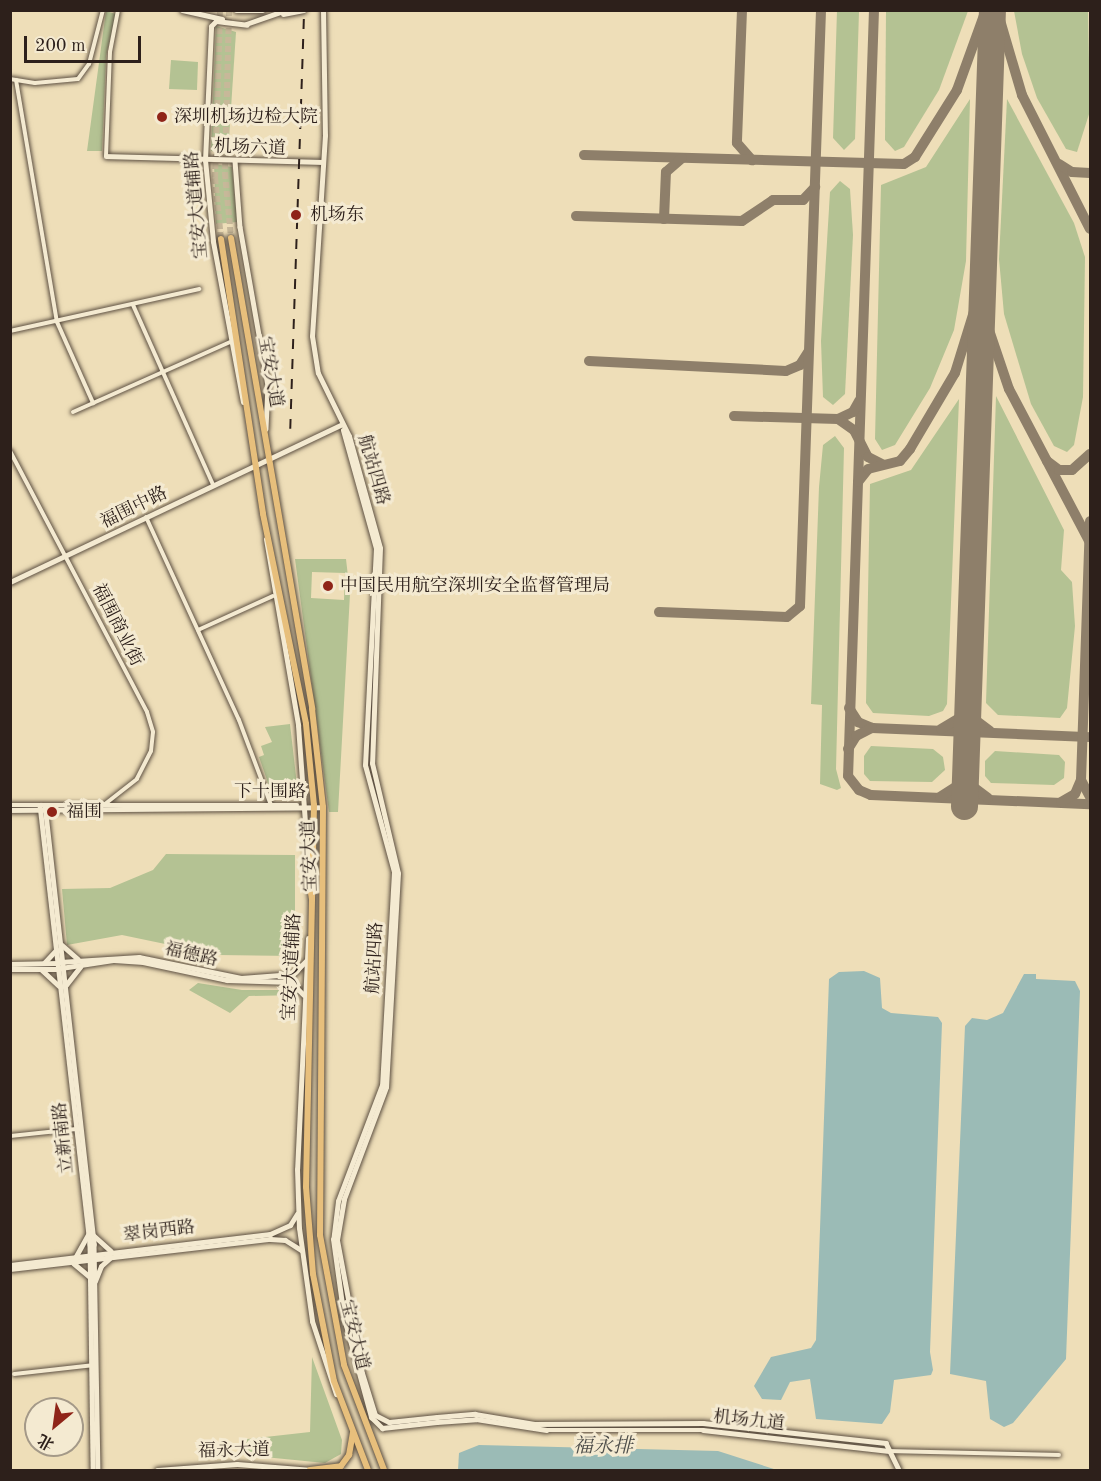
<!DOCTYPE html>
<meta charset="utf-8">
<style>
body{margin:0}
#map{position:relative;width:1101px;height:1481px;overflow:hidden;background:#eedeb8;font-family:"Old Standard TT","Noto Serif SC",serif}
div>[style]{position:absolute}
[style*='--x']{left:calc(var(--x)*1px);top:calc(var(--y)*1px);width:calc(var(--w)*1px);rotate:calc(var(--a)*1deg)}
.green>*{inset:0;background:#b4c293}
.water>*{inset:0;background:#9bbbb6}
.taxiway>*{height:10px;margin:-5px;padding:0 5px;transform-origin:5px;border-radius:5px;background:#8e7f6a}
.runway>*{height:27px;margin:-13.5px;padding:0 13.5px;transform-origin:13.5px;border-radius:13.5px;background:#8e7f6a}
.primary-tunnel>*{height:6px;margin-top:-3px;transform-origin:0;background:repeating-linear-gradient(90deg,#c7b899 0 6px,transparent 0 9px)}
.roads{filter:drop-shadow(0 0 2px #5d5042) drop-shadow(0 0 2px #5d5042)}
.minor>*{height:4px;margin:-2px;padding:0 2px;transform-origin:2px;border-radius:2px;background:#f4ead1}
.tertiary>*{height:4.5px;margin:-2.25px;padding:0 2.25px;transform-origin:2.25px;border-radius:2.25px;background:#f4ead1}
.secondary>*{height:5px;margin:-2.5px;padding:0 2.5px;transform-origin:2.5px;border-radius:2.5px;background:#f4ead1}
.primary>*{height:6px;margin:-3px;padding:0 3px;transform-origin:3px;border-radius:3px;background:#e7bf7c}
.rail>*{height:1.5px;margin-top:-0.75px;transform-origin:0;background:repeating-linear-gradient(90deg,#2d201b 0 10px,transparent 0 20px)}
.dots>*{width:16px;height:16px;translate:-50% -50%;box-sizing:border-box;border:3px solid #f4ead1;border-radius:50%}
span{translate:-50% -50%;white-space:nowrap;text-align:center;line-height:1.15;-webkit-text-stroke:6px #f4ead1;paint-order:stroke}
.poi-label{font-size:18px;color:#2d201b}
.left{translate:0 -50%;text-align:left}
.street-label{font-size:18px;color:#2d201b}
.water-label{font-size:20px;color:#4e4e4a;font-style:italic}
.frame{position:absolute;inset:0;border:12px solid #2d201b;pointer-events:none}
.north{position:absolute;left:24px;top:1397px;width:60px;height:60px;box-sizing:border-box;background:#f4ead1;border:2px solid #a49988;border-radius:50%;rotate:209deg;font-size:16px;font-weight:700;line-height:24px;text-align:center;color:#2d201b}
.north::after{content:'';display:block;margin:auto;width:21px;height:27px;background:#8f2418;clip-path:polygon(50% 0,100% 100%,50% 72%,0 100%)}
.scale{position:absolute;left:24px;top:36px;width:117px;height:27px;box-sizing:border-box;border:3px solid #2d201b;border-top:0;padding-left:8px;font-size:18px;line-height:21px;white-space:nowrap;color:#2d201b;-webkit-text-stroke:4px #f4ead1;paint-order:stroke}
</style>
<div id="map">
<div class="green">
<i style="clip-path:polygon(106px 11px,116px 14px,106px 56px,102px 151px,87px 151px)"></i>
<i style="clip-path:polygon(837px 11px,859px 11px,855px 139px,844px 150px,833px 138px)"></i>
<i style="clip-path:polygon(886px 11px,968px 11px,939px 90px,904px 147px,895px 151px,885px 140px)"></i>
<i style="clip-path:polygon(1014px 11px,1088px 11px,1090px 111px,1077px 152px,1066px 149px,1037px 98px,1022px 54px)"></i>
<i style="clip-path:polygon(216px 26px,236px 32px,228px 154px,211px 151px)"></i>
<i style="clip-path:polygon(171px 60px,198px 62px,197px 90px,169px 89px)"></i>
<i style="clip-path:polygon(970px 99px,966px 261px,954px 330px,930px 388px,895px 445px,882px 450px,875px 439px,881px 185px,926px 167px)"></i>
<i style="clip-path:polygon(1007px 99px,1074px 223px,1085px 257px,1083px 397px,1074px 445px,1067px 452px,1054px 446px,1031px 404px,1004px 314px,999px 259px)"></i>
<i style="clip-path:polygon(214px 164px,232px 167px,237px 222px,216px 224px)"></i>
<i style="clip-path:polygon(840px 181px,850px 189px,853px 235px,845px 394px,833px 405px,823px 397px,821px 341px,830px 192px)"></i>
<i style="clip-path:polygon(996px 396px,1064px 530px,1061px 570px,1072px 582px,1075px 626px,1067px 708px,1060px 718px,998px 715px,986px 703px)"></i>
<i style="clip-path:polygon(959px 399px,947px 704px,943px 711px,929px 716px,873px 713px,866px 703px,870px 484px,911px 470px)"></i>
<i style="clip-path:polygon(835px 436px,844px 448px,836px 769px,841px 788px,837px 790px,820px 784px,822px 705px,811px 704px,819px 487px,823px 445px)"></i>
<i style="clip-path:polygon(evenodd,295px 559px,346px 559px,350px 594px,338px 812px,329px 812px,295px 559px,312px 572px,345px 573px,344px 600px,311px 598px,312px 572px)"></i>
<i style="clip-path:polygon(290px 724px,298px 794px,292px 799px,274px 800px,259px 757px,264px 755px,261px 746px,272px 742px,265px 727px)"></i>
<i style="clip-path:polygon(871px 746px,933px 749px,943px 757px,945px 770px,932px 782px,870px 781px,864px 774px,864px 756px)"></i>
<i style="clip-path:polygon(995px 751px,1059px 755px,1065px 762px,1064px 778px,1054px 785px,991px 783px,985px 776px,985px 761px)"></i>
<i style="clip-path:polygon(166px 854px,295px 855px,295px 956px,218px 955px,122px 935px,67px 945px,62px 889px,110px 888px,153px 870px)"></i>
<i style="clip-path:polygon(198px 983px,242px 990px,298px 990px,298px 995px,249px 996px,230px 1013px,189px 990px)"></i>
<i style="clip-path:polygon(312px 1357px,342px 1440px,341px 1454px,325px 1463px,245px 1455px,239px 1440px,310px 1432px)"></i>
</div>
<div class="water">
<i style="clip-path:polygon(864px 971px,880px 978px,882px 1008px,891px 1013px,938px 1017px,942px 1023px,930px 1352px,933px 1370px,931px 1375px,894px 1380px,890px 1412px,882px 1424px,816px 1419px,810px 1379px,790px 1382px,781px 1400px,762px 1399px,754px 1386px,771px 1357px,811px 1348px,816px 1340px,829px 979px,839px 972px)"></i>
<i style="clip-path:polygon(1024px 974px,1036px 974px,1036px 979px,1075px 981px,1080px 991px,1066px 1359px,1013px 1423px,1004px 1427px,990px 1419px,986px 1381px,950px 1374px,965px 1026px,972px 1018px,987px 1020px,1003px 1013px)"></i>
<i style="clip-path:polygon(479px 1445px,718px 1451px,777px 1470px,458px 1470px,459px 1453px)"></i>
</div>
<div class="taxiway">
<i style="--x:742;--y:10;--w:133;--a:92.2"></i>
<i style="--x:737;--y:143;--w:23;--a:49"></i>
<i style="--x:874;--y:10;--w:766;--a:91.94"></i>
<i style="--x:848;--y:776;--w:18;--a:52"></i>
<i style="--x:859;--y:790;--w:13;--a:23"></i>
<i style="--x:871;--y:795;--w:219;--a:2.4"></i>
<i style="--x:997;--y:10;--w:89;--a:73.6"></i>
<i style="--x:1022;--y:95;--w:150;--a:63.1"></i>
<i style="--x:584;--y:155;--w:320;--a:1.6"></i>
<i style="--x:904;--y:164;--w:13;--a:-32"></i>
<i style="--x:915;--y:157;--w:79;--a:-57.9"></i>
<i style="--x:957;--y:90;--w:85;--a:-70.1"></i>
<i style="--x:1059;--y:164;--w:15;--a:32"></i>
<i style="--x:1072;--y:172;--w:18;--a:3"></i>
<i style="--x:576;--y:216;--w:166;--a:1.7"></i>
<i style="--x:742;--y:221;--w:37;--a:-34"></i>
<i style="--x:773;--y:200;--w:30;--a:0"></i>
<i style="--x:803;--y:200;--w:18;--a:-47"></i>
<i style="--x:664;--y:219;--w:47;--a:-87.6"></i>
<i style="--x:666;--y:172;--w:21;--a:-41"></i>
<i style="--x:982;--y:283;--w:44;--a:82.2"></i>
<i style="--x:988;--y:327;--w:65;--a:71.3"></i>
<i style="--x:1009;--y:389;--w:172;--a:62.2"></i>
<i style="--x:589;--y:361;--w:197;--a:2.9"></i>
<i style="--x:786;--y:371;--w:15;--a:-23"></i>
<i style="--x:800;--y:365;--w:15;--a:-58"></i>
<i style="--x:734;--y:416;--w:104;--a:1.7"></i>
<i style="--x:838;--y:419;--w:17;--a:-25"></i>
<i style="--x:853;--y:412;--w:13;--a:-61"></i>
<i style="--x:838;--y:419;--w:19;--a:35"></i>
<i style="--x:854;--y:430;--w:30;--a:63"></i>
<i style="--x:868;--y:457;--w:16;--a:27"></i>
<i style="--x:1047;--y:461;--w:15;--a:37"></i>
<i style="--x:1059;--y:470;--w:13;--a:0"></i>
<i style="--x:1072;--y:470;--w:24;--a:-42"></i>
<i style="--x:858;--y:482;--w:16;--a:-52"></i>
<i style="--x:868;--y:469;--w:33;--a:-14"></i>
<i style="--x:900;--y:461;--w:16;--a:-50"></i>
<i style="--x:910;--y:449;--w:88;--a:-59.4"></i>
<i style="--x:955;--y:373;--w:85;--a:-72.8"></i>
<i style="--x:659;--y:612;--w:128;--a:2.2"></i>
<i style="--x:787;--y:617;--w:17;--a:-40"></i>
<i style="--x:800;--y:606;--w:596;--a:-87.98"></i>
<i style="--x:967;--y:697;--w:23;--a:72"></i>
<i style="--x:974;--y:719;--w:20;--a:37"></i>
<i style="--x:849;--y:708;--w:17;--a:57"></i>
<i style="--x:858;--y:722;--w:15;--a:23"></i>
<i style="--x:872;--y:728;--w:218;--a:2.4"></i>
<i style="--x:941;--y:729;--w:21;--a:-31"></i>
<i style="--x:959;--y:718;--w:19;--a:-65"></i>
<i style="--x:848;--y:749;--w:15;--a:-58"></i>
<i style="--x:856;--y:736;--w:18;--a:-27"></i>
<i style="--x:965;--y:764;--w:23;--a:72"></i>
<i style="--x:972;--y:786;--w:20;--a:37"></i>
<i style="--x:1081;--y:780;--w:19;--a:62"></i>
<i style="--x:940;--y:797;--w:20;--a:-33"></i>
<i style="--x:957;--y:786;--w:21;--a:-67"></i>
<i style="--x:1061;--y:802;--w:16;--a:-30"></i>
<i style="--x:1075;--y:794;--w:15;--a:-67"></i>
<i style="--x:1081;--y:780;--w:259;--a:-88"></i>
</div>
<div class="runway">
<i style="--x:964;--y:806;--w:796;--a:-87.99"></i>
</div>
<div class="primary-tunnel">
<i style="--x:220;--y:10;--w:168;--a:91.7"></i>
<i style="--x:215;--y:178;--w:61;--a:84.4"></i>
<i style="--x:229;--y:10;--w:163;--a:91.4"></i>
<i style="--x:225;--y:173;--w:65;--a:84.7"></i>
</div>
<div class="roads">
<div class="minor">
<i style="--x:10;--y:79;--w:25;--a:9"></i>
<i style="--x:35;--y:83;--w:43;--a:-5.3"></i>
<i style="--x:78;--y:79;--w:19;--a:-54"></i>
<i style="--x:89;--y:64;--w:56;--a:-75.5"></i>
<i style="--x:16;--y:80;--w:245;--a:80.4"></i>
<i style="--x:57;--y:322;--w:89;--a:66"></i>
<i style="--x:106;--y:156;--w:104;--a:-87.8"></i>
<i style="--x:110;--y:52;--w:43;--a:-79.2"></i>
<i style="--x:133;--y:305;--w:197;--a:66"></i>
<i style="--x:10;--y:331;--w:194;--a:-12.5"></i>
<i style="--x:73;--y:412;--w:172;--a:-24"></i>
<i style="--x:10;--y:451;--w:295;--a:62.3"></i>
<i style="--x:147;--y:712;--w:21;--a:73"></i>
<i style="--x:153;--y:732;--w:19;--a:96"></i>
<i style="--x:151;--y:751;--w:31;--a:117"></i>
<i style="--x:137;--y:779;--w:41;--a:142"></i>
<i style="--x:146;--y:517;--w:223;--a:65.4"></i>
<i style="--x:239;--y:720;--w:91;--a:69.4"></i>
<i style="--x:198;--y:630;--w:82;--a:-24.4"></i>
<i style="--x:10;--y:1136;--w:67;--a:-6"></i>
<i style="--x:14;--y:1374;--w:81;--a:-6.4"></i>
<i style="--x:889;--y:1451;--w:170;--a:1.3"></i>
</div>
<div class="tertiary">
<i style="--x:106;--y:156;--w:215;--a:1.6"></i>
<i style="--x:235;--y:161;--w:66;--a:85.7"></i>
<i style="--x:240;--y:227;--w:161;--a:80"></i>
<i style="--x:268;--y:386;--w:43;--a:92.7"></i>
<i style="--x:10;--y:582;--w:366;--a:-25.4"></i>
<i style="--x:10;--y:805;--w:287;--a:0"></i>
<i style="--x:40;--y:805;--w:442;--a:83.5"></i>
<i style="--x:90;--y:1244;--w:226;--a:89.2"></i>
<i style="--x:45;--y:805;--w:442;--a:83.6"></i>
<i style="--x:94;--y:1244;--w:226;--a:89"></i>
<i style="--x:10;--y:810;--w:313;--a:-0.5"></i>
<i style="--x:62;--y:945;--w:21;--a:41"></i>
<i style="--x:60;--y:962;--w:79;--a:-3.6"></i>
<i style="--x:139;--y:957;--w:104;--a:11.6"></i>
<i style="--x:241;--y:978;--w:52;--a:-4.4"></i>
<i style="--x:293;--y:974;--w:18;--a:-45"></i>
<i style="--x:44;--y:963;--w:18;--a:-47"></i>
<i style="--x:61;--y:968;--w:54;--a:-8.6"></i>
<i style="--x:114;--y:960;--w:29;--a:4"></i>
<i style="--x:143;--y:962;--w:86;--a:12.1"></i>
<i style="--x:227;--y:980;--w:64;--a:1.8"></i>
<i style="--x:291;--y:982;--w:18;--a:45"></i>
<i style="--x:42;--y:970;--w:23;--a:43"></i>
<i style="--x:66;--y:985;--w:23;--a:-52"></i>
<i style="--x:437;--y:1417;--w:38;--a:-5"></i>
<i style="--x:475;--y:1414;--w:60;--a:9.6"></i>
<i style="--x:534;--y:1424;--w:169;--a:-0.3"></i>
<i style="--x:703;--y:1423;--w:184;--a:6.2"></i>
<i style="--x:886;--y:1443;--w:30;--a:64"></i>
<i style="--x:437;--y:1422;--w:39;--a:-4"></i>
<i style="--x:476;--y:1419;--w:71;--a:8.9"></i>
<i style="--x:546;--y:1430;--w:157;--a:0"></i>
<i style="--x:703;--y:1430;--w:187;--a:6.4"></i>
</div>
<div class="secondary">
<i style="--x:182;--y:10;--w:41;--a:12.7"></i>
<i style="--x:236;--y:10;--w:26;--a:0"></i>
<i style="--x:323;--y:10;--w:125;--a:89.1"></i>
<i style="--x:325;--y:135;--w:201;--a:93.7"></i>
<i style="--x:312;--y:336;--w:37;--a:81"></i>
<i style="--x:318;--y:373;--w:70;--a:63.8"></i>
<i style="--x:349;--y:436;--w:116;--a:74.5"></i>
<i style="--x:380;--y:548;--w:215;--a:92.1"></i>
<i style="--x:372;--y:763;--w:113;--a:76.7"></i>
<i style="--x:398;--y:873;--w:214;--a:93.2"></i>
<i style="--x:386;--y:1087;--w:120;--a:110.6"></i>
<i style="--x:344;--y:1199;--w:42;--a:99.7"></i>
<i style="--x:337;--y:1240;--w:135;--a:79.4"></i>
<i style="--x:362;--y:1373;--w:44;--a:72.8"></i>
<i style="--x:375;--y:1415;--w:16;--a:27"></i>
<i style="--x:389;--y:1422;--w:48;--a:-5.9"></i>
<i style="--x:283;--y:14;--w:21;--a:-11"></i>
<i style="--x:246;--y:24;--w:42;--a:-19.3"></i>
<i style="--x:243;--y:402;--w:164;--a:-100.6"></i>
<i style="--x:213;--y:241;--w:81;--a:-95.6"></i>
<i style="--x:205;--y:160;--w:134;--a:-87.4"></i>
<i style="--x:211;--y:26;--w:7;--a:-45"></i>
<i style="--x:216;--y:21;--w:31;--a:7"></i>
<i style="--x:343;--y:430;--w:123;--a:74.4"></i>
<i style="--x:376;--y:548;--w:217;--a:92.9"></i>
<i style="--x:365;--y:765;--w:111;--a:74.8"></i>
<i style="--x:394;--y:872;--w:213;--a:93.2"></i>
<i style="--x:382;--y:1085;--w:124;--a:110.8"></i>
<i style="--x:338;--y:1201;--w:38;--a:97"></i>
<i style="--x:333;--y:1239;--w:80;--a:82.1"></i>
<i style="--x:344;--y:1318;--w:103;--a:74.7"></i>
<i style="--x:371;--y:1417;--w:16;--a:45"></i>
<i style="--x:382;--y:1428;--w:55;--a:-6.2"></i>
<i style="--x:266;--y:539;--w:189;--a:80.2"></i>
<i style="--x:298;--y:725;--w:153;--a:85.9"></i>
<i style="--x:308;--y:938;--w:231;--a:92.7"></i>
<i style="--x:297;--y:1169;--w:59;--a:88.1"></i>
<i style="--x:299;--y:1228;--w:94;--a:82"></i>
<i style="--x:312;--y:1321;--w:77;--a:71.8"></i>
<i style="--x:10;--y:964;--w:48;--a:-1.2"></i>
<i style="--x:10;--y:969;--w:48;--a:0"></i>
<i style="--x:93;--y:1235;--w:24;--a:42"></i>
<i style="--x:76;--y:1256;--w:25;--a:-61"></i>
<i style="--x:73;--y:1263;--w:23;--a:40"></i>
<i style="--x:10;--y:1265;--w:262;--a:-6.8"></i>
<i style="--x:270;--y:1234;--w:22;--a:-24"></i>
<i style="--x:290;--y:1225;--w:13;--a:-58"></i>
<i style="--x:10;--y:1269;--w:262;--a:-6.6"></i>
<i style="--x:270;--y:1239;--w:15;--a:4"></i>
<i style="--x:285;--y:1240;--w:19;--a:32"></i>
<i style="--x:95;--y:1281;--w:16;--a:-68"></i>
<i style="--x:101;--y:1266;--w:12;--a:-42"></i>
<i style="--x:157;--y:1470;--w:80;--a:-4.3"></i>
<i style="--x:237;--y:1464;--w:75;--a:4.6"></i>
</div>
<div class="primary">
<i style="--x:231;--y:238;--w:478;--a:80.2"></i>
<i style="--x:312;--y:709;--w:99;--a:83.6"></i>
<i style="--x:323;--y:807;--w:428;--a:90.4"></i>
<i style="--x:320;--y:1235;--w:132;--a:79.5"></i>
<i style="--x:344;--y:1365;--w:112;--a:69.1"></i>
<i style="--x:221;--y:239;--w:278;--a:81.3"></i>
<i style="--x:263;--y:514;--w:214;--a:78.4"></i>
<i style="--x:306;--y:724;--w:81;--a:84.4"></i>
<i style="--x:314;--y:805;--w:382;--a:91.2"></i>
<i style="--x:306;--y:1187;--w:87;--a:85.4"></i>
<i style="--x:313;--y:1274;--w:109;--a:78.9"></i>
<i style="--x:334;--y:1381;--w:95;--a:69.1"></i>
<i style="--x:308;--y:874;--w:26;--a:81"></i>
<i style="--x:310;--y:1470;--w:31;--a:-7"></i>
<i style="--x:341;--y:1466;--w:14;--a:-54"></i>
<i style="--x:349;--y:1455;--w:23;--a:-80"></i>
</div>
</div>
<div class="rail">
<i style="--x:290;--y:429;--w:419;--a:-88.1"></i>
</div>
<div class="dots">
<i style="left:162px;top:117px;background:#8f2418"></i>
<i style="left:296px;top:215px;background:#8f2418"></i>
<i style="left:328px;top:586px;background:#8f2418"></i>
<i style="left:52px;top:812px;background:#8f2418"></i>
</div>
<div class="poi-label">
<span class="left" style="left:174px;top:117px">深圳机场边检大院</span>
<span class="left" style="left:310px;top:215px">机场东</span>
<span class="left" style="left:340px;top:586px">中国民用航空深圳安全监督管理局</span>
<span class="left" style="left:66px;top:812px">福围</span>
</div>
<div class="street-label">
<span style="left:250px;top:148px;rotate:2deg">机场六道</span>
<span style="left:197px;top:205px;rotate:-95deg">宝安大道辅路</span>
<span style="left:270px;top:372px;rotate:80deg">宝安大道</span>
<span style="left:373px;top:470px;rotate:74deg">航站四路</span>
<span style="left:134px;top:508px;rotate:-26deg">福围中路</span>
<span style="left:117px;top:625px;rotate:63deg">福围商业街</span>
<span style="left:270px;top:792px">下十围路</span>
<span style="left:310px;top:856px;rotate:-92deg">宝安大道</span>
<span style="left:191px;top:955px;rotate:13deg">福德路</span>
<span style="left:375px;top:958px;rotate:-87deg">航站四路</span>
<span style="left:292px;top:967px;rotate:-87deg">宝安大道辅路</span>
<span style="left:64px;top:1138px;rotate:-96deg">立新南路</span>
<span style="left:159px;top:1232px;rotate:-7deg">翠岗西路</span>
<span style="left:354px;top:1335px;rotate:76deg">宝安大道</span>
<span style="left:749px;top:1421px;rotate:6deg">机场九道</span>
<span style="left:234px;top:1451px;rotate:-1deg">福永大道</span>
</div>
<div class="water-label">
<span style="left:603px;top:1447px">福永排</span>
</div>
<div class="frame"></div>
<div class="north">北</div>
<div class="scale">200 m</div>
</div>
